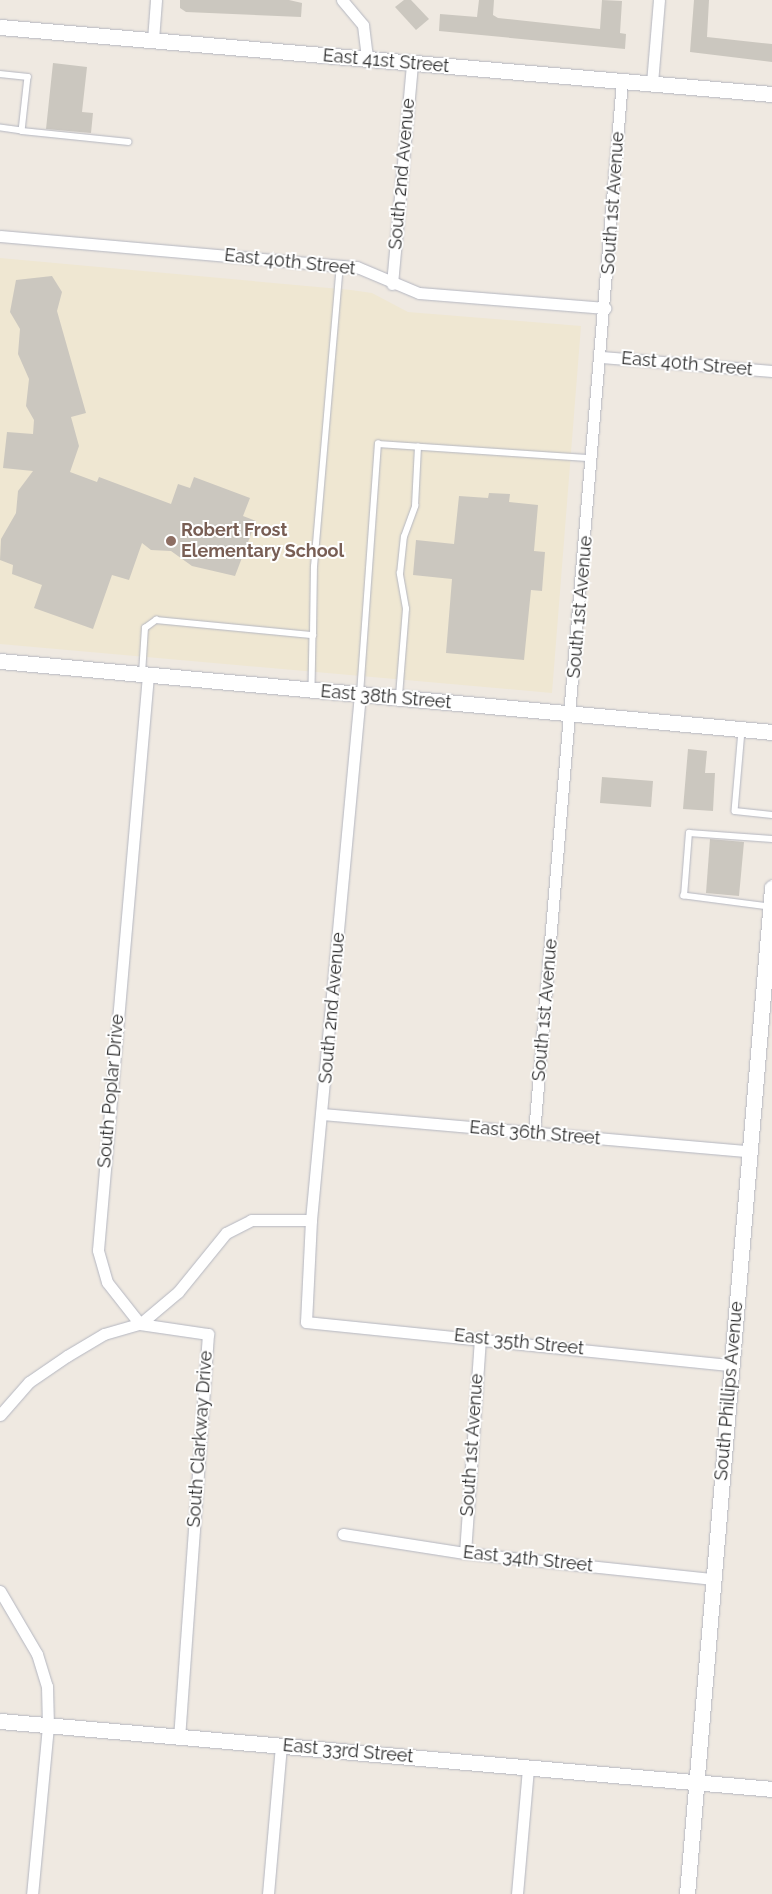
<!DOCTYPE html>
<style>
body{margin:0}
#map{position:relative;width:772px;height:1894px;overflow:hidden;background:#efe9e1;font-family:Raleway,sans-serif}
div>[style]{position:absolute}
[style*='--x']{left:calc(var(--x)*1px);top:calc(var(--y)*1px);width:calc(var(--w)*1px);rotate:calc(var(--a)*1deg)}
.education>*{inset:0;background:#efe7d2}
.building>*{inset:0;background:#cbc7bf}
.roads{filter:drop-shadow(0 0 1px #b4b6c0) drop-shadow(0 0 1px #b4b6c0)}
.lane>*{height:5.5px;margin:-2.75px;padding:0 2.75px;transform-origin:2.75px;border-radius:2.75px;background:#fff}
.street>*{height:11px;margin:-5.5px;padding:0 5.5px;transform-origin:5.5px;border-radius:5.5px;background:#fff}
.secondary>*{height:15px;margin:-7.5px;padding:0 7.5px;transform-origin:7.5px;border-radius:7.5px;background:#fff}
.dots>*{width:14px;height:14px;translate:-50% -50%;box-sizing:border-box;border:2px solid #fff;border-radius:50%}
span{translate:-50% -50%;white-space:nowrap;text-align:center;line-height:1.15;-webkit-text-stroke:4px #fff;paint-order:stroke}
.street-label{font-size:18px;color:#2e2e2e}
.education-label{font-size:18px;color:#785e54;font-weight:700}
.left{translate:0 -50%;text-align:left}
</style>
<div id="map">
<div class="education">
<i style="clip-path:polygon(0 258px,351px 290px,372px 293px,408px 312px,581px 326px,552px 693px,0 644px)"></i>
</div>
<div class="building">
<i style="clip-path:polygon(180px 0,289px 0,302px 3px,301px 17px,186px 12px,180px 8px)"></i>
<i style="clip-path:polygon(404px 0,411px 0,429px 19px,416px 30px,395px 7px)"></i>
<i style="clip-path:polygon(479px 0,494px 0,493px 15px,498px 18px,600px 29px,602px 0,622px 1px,620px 33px,626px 34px,625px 49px,439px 31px,440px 14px,477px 17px)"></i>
<i style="clip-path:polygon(694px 0,709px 0,707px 37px,772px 44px,772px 62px,690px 52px)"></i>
<i style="clip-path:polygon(53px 63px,87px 67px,82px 112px,93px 113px,91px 133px,46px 129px)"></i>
<i style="clip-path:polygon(52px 276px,62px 292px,57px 311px,86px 413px,71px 417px,79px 446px,70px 472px,97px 482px,99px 477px,171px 504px,178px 484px,190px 488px,194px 477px,250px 498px,243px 516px,256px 521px,235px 576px,192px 566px,171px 551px,151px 550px,142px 543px,129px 580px,112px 575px,93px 629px,34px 608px,42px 585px,12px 574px,13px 565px,0 560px,1px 539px,16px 513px,18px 491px,33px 471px,3px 468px,7px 432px,33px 434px,34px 420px,26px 406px,29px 379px,18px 354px,20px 329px,10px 312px,16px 280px)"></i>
<i style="clip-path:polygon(489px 493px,510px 494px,509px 502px,538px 505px,534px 551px,545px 552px,542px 591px,531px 590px,524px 660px,446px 653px,452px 579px,413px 575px,416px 540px,454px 544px,459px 496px,488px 498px)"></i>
<i style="clip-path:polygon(688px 749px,707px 751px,705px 773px,715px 773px,713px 811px,683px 809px)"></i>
<i style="clip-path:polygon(602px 777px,653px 781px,651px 807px,600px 803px)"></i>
<i style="clip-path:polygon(710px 839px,744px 842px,739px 896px,706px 893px)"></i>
</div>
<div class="roads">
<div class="lane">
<i style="--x:0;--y:74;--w:28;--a:6"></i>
<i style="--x:28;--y:77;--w:54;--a:96.3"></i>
<i style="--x:22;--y:131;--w:22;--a:-172"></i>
<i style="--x:22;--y:131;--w:107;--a:5.9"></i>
<i style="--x:313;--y:635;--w:68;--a:-89.2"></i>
<i style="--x:314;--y:567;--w:302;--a:-85.1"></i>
<i style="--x:142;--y:674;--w:46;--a:-86.3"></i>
<i style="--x:145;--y:628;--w:14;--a:-36"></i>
<i style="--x:156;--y:620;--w:158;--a:5.5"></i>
<i style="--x:313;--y:635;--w:53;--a:91.1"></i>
<i style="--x:360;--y:694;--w:251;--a:-85.9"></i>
<i style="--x:378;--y:444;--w:213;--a:3.8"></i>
<i style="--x:399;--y:696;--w:87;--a:-85.4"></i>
<i style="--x:406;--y:609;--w:36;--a:-100"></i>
<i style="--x:400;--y:574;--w:37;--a:-84"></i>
<i style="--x:404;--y:537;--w:33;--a:-70"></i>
<i style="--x:415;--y:506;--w:59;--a:-87.1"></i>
<i style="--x:742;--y:731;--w:80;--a:95"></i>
<i style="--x:735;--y:811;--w:37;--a:6"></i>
<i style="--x:769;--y:907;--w:86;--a:-172.6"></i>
<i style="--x:684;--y:896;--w:63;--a:-85.5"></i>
<i style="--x:689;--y:833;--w:83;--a:4.1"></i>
</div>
<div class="street">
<i style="--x:342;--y:0;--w:33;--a:50"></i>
<i style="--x:363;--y:25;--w:34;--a:83"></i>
<i style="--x:153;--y:40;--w:40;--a:-85.7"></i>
<i style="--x:652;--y:83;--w:83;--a:-85.2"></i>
<i style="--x:0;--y:236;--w:358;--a:5"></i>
<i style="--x:357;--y:267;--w:67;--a:22.8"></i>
<i style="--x:419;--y:293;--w:187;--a:4.6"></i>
<i style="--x:392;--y:284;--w:222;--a:-84.8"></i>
<i style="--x:601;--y:357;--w:172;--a:4.7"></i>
<i style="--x:360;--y:694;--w:528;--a:95.32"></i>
<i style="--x:311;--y:1220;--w:102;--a:92.8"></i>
<i style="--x:306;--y:1322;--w:427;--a:5.8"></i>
<i style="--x:322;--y:1114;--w:428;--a:5"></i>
<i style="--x:534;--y:1133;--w:1056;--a:-85.22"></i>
<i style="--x:140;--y:1324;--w:53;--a:-128.2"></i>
<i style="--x:107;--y:1282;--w:33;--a:-106"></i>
<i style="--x:98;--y:1250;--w:577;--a:-85.03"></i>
<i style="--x:140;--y:1324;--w:69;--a:8.4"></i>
<i style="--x:208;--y:1334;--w:403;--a:94.1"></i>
<i style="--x:0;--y:1415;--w:44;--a:-48.7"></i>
<i style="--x:29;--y:1382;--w:46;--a:-34.4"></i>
<i style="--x:67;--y:1356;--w:43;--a:-30.7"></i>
<i style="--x:104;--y:1334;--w:37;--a:-16"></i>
<i style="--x:140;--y:1324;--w:50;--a:-40.1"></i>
<i style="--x:178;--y:1292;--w:76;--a:-50.9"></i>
<i style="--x:226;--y:1233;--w:28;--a:-27"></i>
<i style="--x:251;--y:1220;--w:60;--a:0"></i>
<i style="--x:343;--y:1534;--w:123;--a:8.9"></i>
<i style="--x:465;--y:1553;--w:250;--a:6"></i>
<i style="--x:465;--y:1553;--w:216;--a:-86"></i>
<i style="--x:0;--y:1591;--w:73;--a:59.6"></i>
<i style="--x:37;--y:1654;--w:34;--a:73"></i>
<i style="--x:47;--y:1686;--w:40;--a:88.6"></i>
<i style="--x:48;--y:1726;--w:169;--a:95.4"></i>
<i style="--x:268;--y:1894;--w:150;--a:-85"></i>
<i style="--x:517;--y:1894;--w:127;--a:-85"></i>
</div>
<div class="secondary">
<i style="--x:0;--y:27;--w:775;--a:4.96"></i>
<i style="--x:0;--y:661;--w:775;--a:5.25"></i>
<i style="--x:0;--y:1721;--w:775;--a:5.03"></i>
<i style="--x:687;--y:1894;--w:1010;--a:-85.17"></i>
</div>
</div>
<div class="dots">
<i style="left:171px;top:541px;background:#8d6e63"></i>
</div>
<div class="street-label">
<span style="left:386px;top:61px;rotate:5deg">East 41st Street</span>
<span style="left:402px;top:174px;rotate:-85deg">South 2nd Avenue</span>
<span style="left:613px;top:203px;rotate:-86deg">South 1st Avenue</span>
<span style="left:290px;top:262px;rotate:6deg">East 40th Street</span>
<span style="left:687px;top:364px;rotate:5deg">East 40th Street</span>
<span style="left:580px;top:607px;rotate:-85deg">South 1st Avenue</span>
<span style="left:386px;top:697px;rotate:5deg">East 38th Street</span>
<span style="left:332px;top:1008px;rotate:-85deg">South 2nd Avenue</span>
<span style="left:545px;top:1010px;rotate:-85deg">South 1st Avenue</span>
<span style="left:111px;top:1091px;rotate:-85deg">South Poplar Drive</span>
<span style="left:535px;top:1133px;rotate:5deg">East 36th Street</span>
<span style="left:519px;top:1342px;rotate:6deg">East 35th Street</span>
<span style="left:729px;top:1391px;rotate:-85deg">South Phillips Avenue</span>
<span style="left:200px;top:1439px;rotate:-86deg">South Clarkway Drive</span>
<span style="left:472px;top:1445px;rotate:-86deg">South 1st Avenue</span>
<span style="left:528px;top:1559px;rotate:6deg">East 34th Street</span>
<span style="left:348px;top:1751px;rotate:5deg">East 33rd Street</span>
</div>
<div class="education-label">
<span class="left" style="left:181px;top:541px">Robert Frost<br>Elementary School</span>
</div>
</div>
